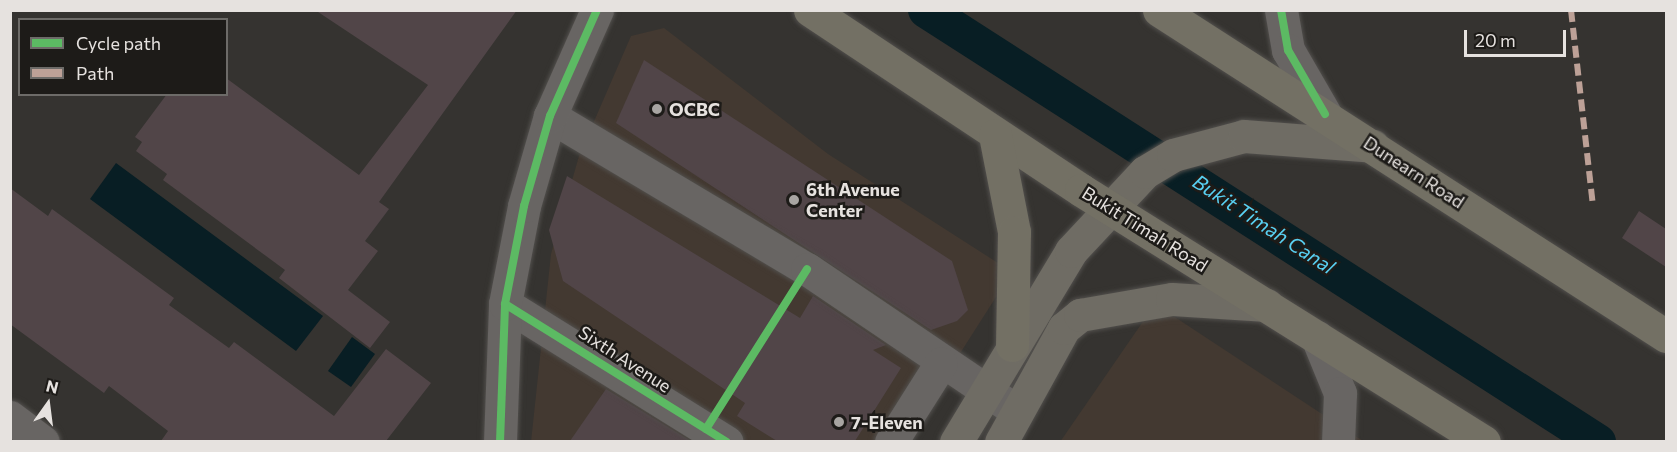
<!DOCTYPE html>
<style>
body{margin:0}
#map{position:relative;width:1677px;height:452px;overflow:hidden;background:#353330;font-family:Commissioner,sans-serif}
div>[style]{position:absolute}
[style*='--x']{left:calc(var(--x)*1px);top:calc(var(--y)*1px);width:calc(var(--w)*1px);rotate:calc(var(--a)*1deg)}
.built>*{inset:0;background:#433931}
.water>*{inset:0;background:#081e24}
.canal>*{height:36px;margin:-18px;padding:0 18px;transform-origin:18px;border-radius:18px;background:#081e24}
.building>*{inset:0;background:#514548}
.roads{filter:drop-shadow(0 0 2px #514f4c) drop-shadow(0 0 2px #514f4c)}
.minor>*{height:33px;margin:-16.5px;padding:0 16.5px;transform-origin:16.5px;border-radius:16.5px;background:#686563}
.major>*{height:33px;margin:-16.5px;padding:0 16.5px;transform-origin:16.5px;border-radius:16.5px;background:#6f6c64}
.highway>*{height:33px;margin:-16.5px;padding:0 16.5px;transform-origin:16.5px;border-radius:16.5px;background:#737064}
.quiet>*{height:6px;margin-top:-3px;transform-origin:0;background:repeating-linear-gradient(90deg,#bda197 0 12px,transparent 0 18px)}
.cycleway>*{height:8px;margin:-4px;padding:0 4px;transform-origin:4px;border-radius:4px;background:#5cba63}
.dots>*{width:16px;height:16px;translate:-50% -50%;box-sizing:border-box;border:3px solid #1d1b18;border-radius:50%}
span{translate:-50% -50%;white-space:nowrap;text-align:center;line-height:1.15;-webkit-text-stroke:5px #1d1b18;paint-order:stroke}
.poi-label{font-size:18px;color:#e6e2df;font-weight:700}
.left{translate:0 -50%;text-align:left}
.street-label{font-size:18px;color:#e6e2df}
.water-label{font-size:20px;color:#58d0f2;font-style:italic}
.frame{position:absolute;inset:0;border:12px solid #e6e2df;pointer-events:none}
.legend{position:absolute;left:18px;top:18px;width:210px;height:78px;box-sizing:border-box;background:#1d1b18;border:2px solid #6d6b68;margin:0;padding:8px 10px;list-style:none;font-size:18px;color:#e6e2df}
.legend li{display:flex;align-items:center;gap:12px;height:30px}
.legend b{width:30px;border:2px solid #6d6b68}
.north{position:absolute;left:18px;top:374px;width:60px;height:60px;-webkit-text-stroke:4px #1d1b18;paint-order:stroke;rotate:14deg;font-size:16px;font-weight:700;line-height:24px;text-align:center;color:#e6e2df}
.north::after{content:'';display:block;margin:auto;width:21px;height:27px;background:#e6e2df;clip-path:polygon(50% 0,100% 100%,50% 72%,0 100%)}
.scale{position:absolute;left:1464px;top:30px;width:102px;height:27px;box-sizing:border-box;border:3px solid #e6e2df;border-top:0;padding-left:8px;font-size:18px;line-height:21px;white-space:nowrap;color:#e6e2df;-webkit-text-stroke:4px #1d1b18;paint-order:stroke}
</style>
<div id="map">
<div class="built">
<i style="clip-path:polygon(664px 28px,828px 154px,1012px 272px,904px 441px,531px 442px,551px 254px,579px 156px,631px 36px)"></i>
<i style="clip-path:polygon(1155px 304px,1363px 441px,1060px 442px)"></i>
</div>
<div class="water">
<i style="clip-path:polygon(116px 163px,323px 316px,296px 351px,90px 199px)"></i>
<i style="clip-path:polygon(352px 337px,375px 354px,351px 387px,328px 371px)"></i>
</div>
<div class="canal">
<i style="--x:926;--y:10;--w:799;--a:32.74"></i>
</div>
<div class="building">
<i style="clip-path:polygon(315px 10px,517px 10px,379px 202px,389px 209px,365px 241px,378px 251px,348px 290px,390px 322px,370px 348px,279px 278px,285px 270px,163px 180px,167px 174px,136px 151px,142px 142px,135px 137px,167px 94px,226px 94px,226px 78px,359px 175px,428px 85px)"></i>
<i style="clip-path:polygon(644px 60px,952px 261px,968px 310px,957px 321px,931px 330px,616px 123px)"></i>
<i style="clip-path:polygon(567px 176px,800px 318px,813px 296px,886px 345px,873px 350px,901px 368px,855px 441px,777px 441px,737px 416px,745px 403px,563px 281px,549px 230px)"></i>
<i style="clip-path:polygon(10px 188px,48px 216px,52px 209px,174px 298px,169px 305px,229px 348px,234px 342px,334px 416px,386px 349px,431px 383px,386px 441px,161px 441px,168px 431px,109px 386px,104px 393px,10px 324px)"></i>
<i style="clip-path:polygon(1639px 211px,1666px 229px,1666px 267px,1622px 238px)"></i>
<i style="clip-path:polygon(606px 389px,691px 441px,570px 441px)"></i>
</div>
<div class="roads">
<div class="minor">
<i style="--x:1281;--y:10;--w:41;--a:80.1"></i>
<i style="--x:1288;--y:50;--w:74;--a:60"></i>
<i style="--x:550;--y:116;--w:299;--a:30.8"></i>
<i style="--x:807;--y:269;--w:254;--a:34.1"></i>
<i style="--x:505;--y:304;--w:261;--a:31.9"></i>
<i style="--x:1317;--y:337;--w:61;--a:67.7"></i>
<i style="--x:1340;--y:393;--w:49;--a:92.3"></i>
<i style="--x:10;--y:417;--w:41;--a:37.1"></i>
<i style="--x:500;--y:442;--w:138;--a:-87.9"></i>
<i style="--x:505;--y:304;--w:100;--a:-79"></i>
<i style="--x:524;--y:206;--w:94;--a:-73.9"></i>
<i style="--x:550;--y:116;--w:116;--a:-66.1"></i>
<i style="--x:891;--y:442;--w:93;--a:-57.7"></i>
</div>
<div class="major">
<i style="--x:956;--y:442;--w:223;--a:-58.9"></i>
<i style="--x:1071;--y:251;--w:108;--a:-46.9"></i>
<i style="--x:1145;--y:172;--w:33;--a:-31"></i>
<i style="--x:1173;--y:155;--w:73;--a:-15"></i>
<i style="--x:1244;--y:136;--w:129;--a:4.4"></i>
<i style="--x:1001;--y:442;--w:130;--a:-61.1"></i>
<i style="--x:1064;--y:328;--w:21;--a:-39"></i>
<i style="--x:1080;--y:315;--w:93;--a:-9.9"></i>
<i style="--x:1172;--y:299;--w:95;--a:3.6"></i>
</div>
<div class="highway">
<i style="--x:810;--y:10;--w:325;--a:33.6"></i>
<i style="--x:1081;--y:190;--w:475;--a:32"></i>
<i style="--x:1159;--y:10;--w:603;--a:32.74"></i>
<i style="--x:995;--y:135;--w:99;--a:78.9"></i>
<i style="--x:1014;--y:232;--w:113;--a:91"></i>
</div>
</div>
<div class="quiet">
<i style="--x:1571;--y:10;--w:197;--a:83.6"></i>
</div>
<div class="cycleway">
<i style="--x:1281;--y:10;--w:41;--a:80.1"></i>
<i style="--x:1288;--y:50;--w:74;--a:60"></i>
<i style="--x:505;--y:304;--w:261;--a:31.9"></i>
<i style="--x:706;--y:429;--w:189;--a:-57.7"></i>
<i style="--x:500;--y:442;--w:138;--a:-87.9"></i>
<i style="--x:505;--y:304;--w:100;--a:-79"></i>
<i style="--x:524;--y:206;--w:94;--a:-73.9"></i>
<i style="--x:550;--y:116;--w:116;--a:-66.1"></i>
</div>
<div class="dots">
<i style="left:657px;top:109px;background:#a8a5a2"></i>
<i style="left:794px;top:200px;background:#a8a5a2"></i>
<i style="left:839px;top:422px;background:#a8a5a2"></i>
</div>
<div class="poi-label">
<span class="left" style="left:669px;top:109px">OCBC</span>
<span class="left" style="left:806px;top:200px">6th Avenue<br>Center</span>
<span class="left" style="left:851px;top:422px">7-Eleven</span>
</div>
<div class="street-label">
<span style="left:1414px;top:172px;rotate:33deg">Dunearn Road</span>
<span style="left:1145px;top:229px;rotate:32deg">Bukit Timah Road</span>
<span style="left:625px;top:359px;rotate:33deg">Sixth Avenue</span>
</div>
<div class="water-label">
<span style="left:1264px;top:224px;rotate:33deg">Bukit Timah Canal</span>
</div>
<div class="frame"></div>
<ul class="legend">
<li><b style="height:8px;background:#5cba63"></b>Cycle path</li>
<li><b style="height:8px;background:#bda197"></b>Path</li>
</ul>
<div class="north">N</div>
<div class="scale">20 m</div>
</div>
